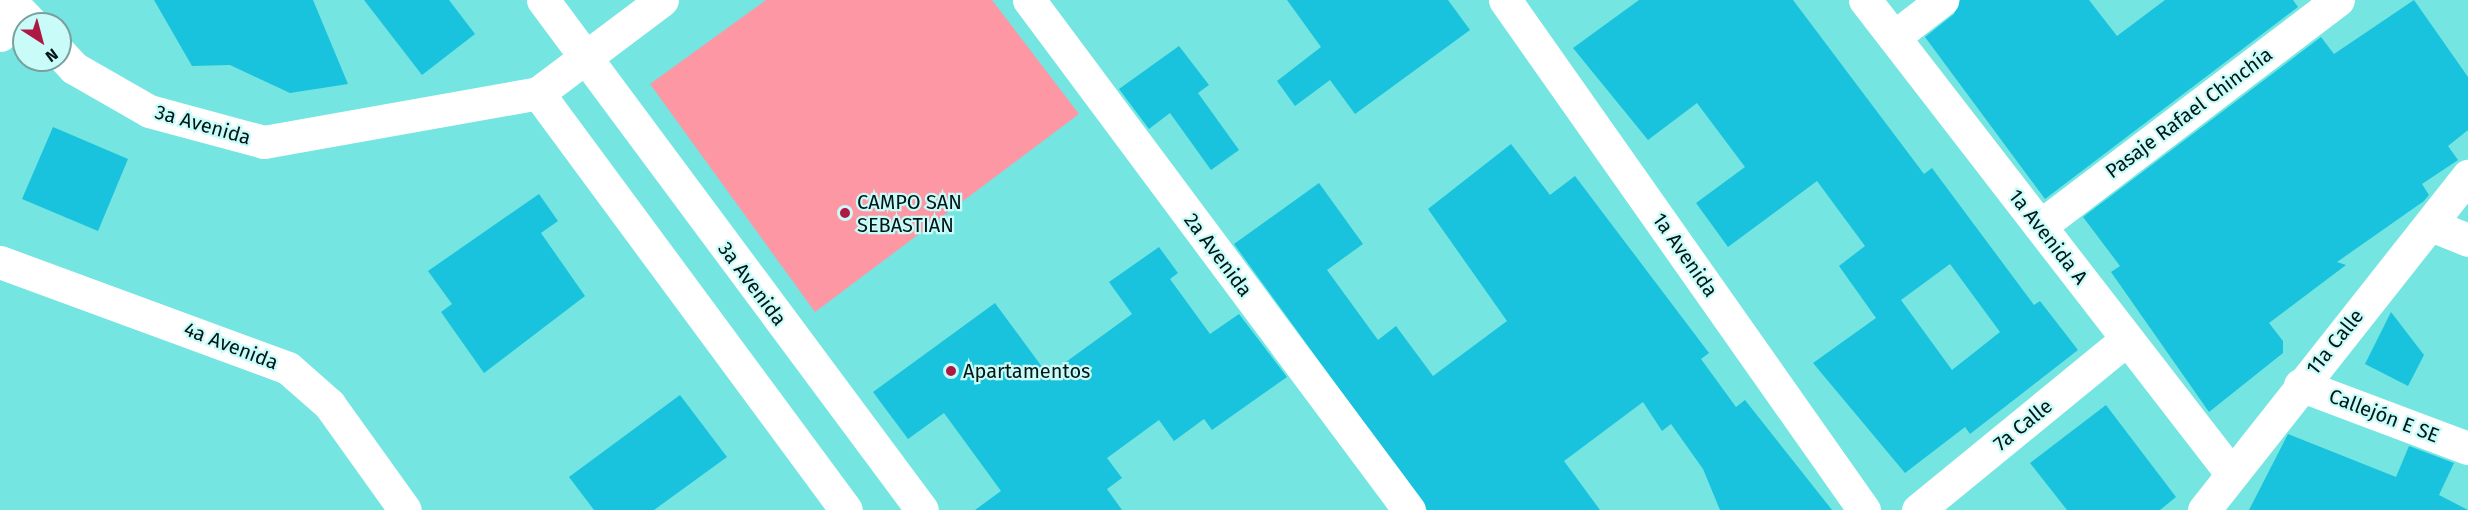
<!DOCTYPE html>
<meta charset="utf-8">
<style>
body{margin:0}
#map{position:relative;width:2468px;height:510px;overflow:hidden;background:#74e5e1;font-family:"Fira Sans",sans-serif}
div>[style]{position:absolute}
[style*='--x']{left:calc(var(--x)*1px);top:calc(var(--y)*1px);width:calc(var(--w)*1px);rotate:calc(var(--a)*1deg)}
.green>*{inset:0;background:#fe97a4}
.building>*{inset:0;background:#19c3de}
.minor>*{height:33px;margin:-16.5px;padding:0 16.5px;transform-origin:16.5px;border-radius:16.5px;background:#fff}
.dots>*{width:16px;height:16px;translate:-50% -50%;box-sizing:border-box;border:3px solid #c9fcf9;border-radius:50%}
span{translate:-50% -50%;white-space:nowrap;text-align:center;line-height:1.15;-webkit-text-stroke:4.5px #c9fcf9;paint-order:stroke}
.street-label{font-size:20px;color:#011717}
.poi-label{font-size:20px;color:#011717}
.left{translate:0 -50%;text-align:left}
.north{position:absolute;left:12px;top:12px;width:60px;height:60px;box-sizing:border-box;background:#c9fcf9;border:2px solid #79a09f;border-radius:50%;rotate:144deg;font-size:16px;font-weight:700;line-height:24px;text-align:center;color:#011717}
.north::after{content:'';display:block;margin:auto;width:21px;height:27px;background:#ad1943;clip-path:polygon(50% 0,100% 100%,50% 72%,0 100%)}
</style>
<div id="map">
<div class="green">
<i style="clip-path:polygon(766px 0,992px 0,1079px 114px,815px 312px,650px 84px)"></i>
</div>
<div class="building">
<i style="clip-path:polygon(154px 0,313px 0,348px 84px,290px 93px,230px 65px,192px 66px)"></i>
<i style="clip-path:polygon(364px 0,449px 0,475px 34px,422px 75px)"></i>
<i style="clip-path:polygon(1287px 0,1448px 0,1470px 30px,1355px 114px,1330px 80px,1295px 106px,1277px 81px,1321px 47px)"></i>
<i style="clip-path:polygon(evenodd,1639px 0,1793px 0,1924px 174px,1932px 168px,2034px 305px,2040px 301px,2078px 350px,1970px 434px,1965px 427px,1905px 473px,1813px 363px,1876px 318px,1839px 266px,1865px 246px,1817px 181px,1728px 247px,1696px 203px,1745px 167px,1697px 103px,1648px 140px,1573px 48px,1639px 0,1950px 264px,2000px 332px,1952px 370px,1901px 300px,1950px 264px)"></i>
<i style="clip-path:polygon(1960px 0,2089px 0,2117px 36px,2165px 0,2293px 0,2298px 7px,2045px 199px,1925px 37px,1954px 14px)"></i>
<i style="clip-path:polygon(2414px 0,2468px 77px,2468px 130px,2448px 146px,2458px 160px,2422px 184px,2429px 195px,2424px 201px,2337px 262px,2346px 265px,2269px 323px,2283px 341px,2283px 353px,2209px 412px,2111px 272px,2120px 266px,2083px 217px,2321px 37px,2334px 54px)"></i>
<i style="clip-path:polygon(1179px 46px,1209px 85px,1198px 93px,1239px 150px,1211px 170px,1170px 113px,1149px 129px,1119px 89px)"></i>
<i style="clip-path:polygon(53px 127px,128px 159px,98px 231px,22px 199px)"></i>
<i style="clip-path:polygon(1511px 144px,1550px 195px,1575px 176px,1709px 353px,1701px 359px,1736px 407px,1745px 400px,1832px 510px,1720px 510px,1703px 469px,1671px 424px,1662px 431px,1643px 402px,1564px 461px,1600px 510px,1427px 510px,1234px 244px,1319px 183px,1363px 244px,1327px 270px,1378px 340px,1396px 326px,1433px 376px,1507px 321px,1428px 209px)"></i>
<i style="clip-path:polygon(539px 194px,558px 221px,541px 233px,585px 296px,484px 373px,441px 312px,452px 304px,428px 271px)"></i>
<i style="clip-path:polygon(1159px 247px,1178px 273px,1170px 279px,1210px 334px,1239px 314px,1287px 377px,1212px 430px,1204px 419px,1174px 441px,1159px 420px,1107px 458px,1122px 478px,1107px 489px,1122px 510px,975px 510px,1001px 491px,944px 413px,908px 439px,873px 392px,995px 303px,1048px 375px,1132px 314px,1109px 282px)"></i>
<i style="clip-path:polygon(2391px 312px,2424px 355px,2408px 386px,2365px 364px)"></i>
<i style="clip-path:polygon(680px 395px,727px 457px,654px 510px,594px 510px,569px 477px)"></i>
<i style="clip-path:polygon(2106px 405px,2176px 497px,2160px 510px,2067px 510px,2030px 463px)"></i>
<i style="clip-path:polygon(2288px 434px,2396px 477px,2409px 446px,2454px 463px,2439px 495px,2468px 510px,2249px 510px)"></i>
</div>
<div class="minor">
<i style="--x:9;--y:0;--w:33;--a:46"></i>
<i style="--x:543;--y:0;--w:635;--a:53.38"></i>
<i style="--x:1029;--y:0;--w:636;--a:53.31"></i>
<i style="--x:1505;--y:0;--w:624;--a:54.86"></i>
<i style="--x:1865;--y:0;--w:598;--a:52.27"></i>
<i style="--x:0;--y:35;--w:37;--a:-71"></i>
<i style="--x:1894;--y:37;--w:61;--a:-37.6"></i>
<i style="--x:60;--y:53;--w:21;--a:47"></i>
<i style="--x:74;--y:68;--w:86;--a:29.8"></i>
<i style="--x:149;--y:111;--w:119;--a:15.1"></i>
<i style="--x:264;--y:142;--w:278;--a:-10.1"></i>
<i style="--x:538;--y:93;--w:155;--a:-36.9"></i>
<i style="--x:538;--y:93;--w:518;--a:53.55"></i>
<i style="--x:2431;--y:225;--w:40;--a:22"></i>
<i style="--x:2040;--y:226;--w:374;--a:-37.2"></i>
<i style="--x:0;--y:262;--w:307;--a:20.2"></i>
<i style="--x:288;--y:368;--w:55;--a:41.3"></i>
<i style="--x:329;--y:404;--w:130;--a:54.4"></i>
<i style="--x:2300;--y:385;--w:179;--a:20.6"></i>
<i style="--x:1918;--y:510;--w:270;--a:-39.3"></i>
<i style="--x:2204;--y:510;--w:426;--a:-51.7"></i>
</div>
<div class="dots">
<i style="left:845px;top:213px;background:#ad1943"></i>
<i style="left:951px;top:371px;background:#ad1943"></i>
</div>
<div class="street-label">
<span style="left:2189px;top:113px;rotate:-37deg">Pasaje Rafael Chinchía</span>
<span style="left:203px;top:125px;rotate:16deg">3a Avenida</span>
<span style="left:2048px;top:237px;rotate:52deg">1a Avenida A</span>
<span style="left:1218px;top:255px;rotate:53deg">2a Avenida</span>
<span style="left:1685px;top:255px;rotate:55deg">1a Avenida</span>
<span style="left:752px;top:284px;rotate:53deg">3a Avenida</span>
<span style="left:2335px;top:342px;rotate:-51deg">11a Calle</span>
<span style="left:231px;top:346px;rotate:21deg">4a Avenida</span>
<span style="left:2384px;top:416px;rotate:21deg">Callejón E SE</span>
<span style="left:2023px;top:425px;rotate:-39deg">7a Calle</span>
</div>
<div class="poi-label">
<span class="left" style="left:857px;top:214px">CAMPO SAN<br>SEBASTIAN</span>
<span class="left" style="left:963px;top:371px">Apartamentos</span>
</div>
<div class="north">N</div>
</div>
